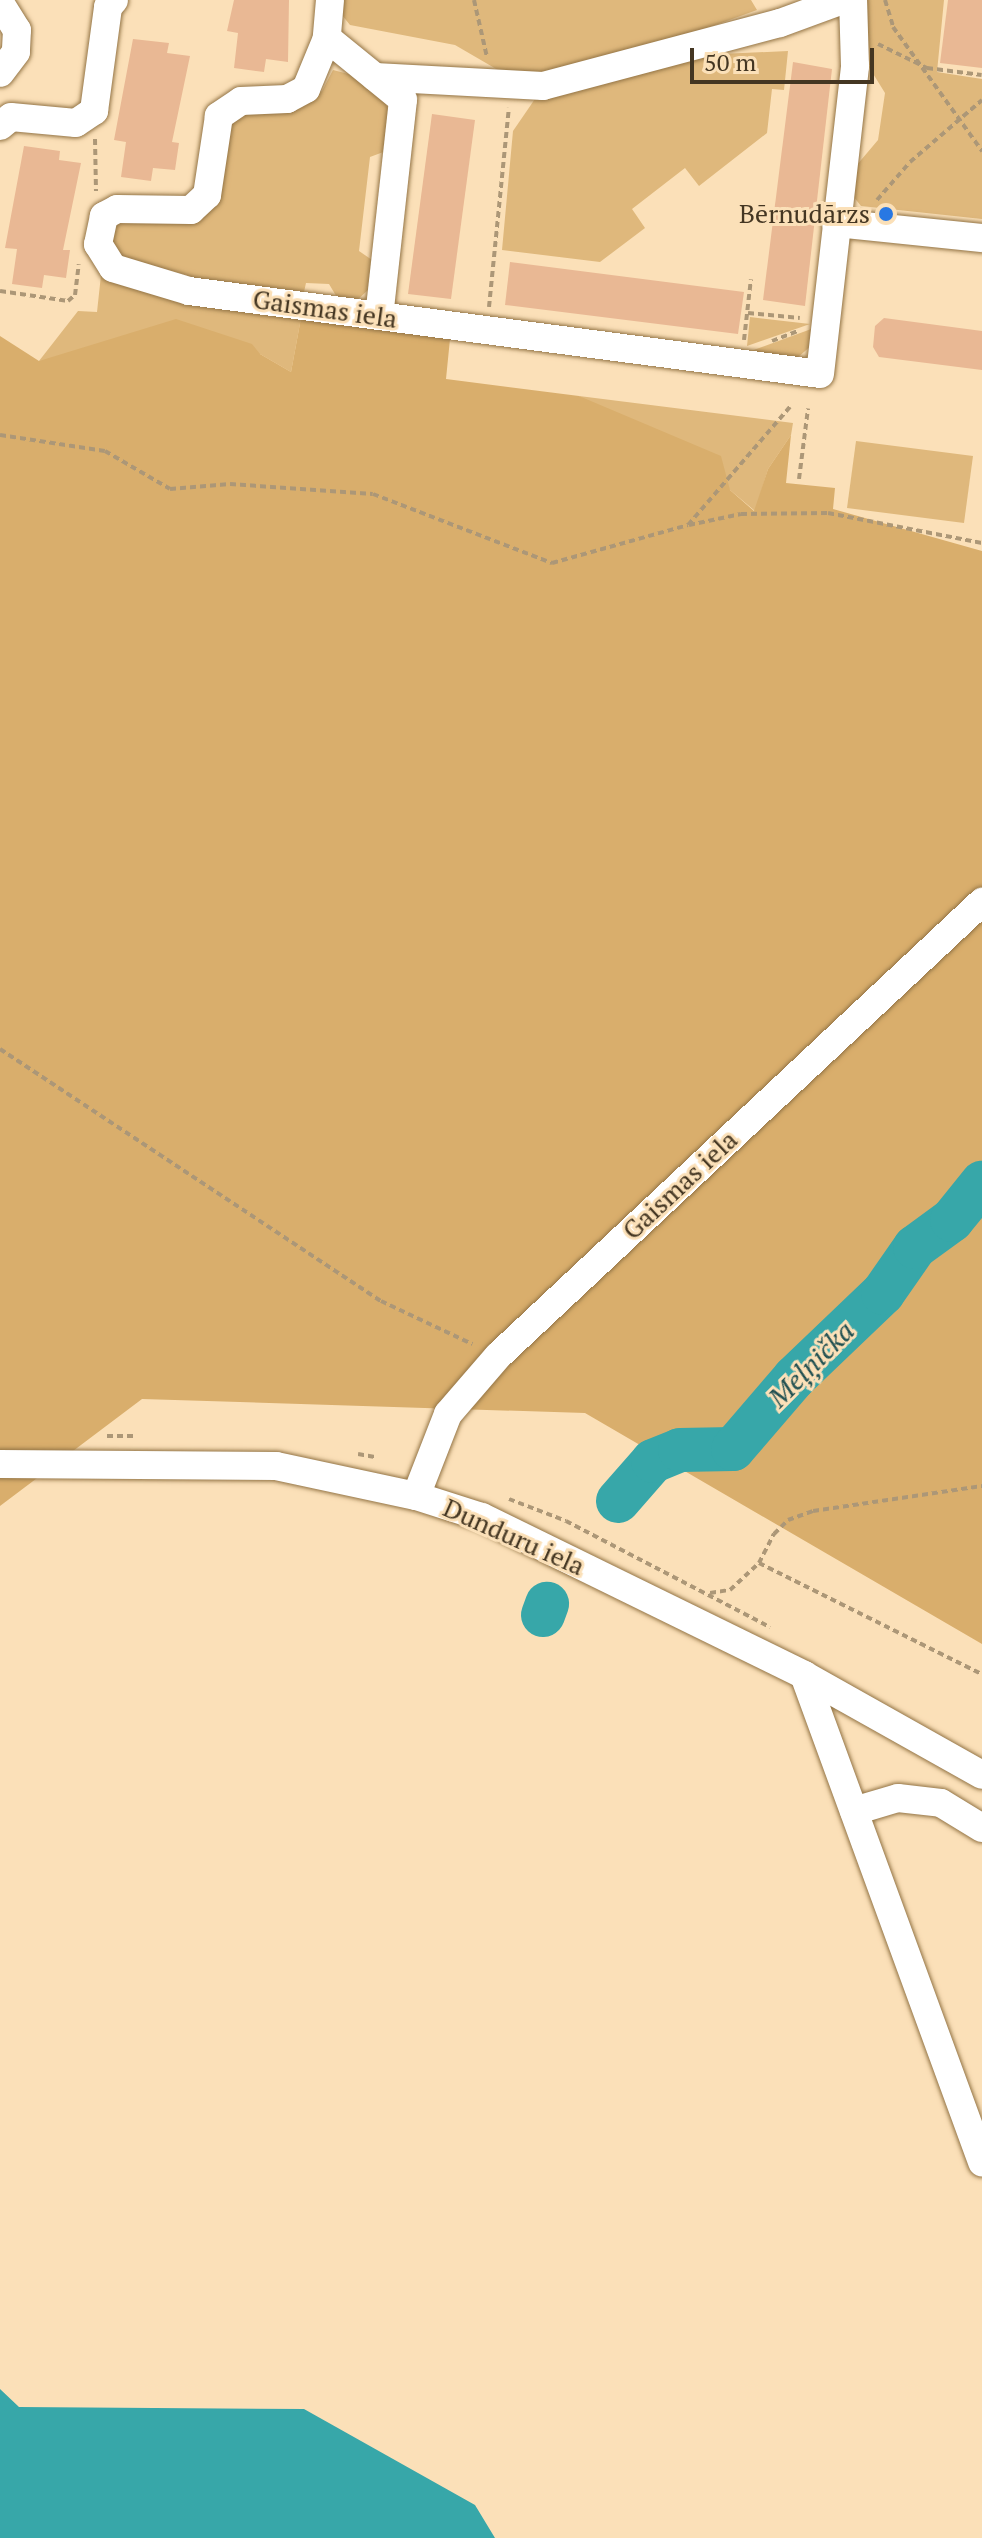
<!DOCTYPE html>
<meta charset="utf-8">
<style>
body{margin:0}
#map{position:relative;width:982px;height:2538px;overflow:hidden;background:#fbe0b8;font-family:"PT Serif",serif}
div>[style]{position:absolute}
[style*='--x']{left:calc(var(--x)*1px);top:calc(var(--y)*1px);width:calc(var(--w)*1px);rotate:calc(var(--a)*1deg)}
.green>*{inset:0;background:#dfb87c}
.forest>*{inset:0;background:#d9ae6c}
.water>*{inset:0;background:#37a7a9}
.river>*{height:44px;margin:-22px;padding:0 22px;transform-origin:22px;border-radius:22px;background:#37a7a9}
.building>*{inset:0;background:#e9b894}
.path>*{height:4px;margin-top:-2px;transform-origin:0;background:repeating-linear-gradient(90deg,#ac9777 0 6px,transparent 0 10px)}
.roads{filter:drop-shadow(0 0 2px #937445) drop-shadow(0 0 2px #937445)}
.minor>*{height:28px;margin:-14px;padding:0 14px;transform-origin:14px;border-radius:14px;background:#fff}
.dots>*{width:22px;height:22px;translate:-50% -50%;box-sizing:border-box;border:4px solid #fbe0b8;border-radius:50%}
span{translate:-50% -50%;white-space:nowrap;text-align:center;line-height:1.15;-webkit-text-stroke:6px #fbe0b8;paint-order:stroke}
.poi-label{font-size:26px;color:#443622}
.right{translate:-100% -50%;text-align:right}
.street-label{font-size:26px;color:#443622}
.water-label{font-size:28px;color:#225152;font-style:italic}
.scale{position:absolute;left:690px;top:48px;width:184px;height:36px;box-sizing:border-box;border:4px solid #443622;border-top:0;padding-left:10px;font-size:24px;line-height:28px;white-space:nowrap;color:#443622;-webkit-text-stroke:6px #fbe0b8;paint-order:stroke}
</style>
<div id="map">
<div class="green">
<i style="clip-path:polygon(339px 0,751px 0,757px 10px,649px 49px,538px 75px,498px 70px,455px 45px,350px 25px,338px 10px)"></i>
<i style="clip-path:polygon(862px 0,944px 0,937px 72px,982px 79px,982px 219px,861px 206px,853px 196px,856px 166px,878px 140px,885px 93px,867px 64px)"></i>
<i style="clip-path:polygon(788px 51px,784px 90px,772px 89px,767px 133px,699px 186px,685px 168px,632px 209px,645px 228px,600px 262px,502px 250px,513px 131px,537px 96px,699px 55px)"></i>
<i style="clip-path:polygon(333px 70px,360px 77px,380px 93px,391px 115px,386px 151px,370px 157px,359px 251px,375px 262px,369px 289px,353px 304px,341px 304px,329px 284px,306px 283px,304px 292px,188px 282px,187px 275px,119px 257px,110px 249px,114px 218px,194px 221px,231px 119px,241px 111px,280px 113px,302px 107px,322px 91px)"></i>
<i style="clip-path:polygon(101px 275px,197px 303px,301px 318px,291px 372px,260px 354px,39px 361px,78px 311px,97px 312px)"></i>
<i style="clip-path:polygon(750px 317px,810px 324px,747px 346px)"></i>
<i style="clip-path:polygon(814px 328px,812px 345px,797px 358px,748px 352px)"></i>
<i style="clip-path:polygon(579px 396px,793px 423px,791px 435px,768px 469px,755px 511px,730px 490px)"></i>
<i style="clip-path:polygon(856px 441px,973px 456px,964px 523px,847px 508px)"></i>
</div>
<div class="forest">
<i style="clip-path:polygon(301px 318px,450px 339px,446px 379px,579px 396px,721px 456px,730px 490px,754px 511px,768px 469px,791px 435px,786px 483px,835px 488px,833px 509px,982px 551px,982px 1644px,585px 1413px,142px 1399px,0 1506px,0 336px,39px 361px,176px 319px,252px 344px,260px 354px,291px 372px)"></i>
</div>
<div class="water">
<i style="clip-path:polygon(0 2389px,19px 2407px,304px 2409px,475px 2505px,495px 2538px,0 2538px)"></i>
</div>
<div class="river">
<i style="--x:618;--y:1501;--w:53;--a:-48.8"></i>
<i style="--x:653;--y:1461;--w:29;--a:-22"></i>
<i style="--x:680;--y:1450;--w:53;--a:-1.1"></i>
<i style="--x:733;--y:1449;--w:94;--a:-49.3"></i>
<i style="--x:794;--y:1378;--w:123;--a:-43.7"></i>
<i style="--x:883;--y:1293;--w:56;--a:-55.2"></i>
<i style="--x:915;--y:1247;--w:46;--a:-36.1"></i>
<i style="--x:952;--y:1220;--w:48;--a:-51"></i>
<i style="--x:543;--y:1615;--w:12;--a:-70"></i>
</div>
<div class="building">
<i style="clip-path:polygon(234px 0,289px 0,288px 62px,266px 59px,264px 72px,234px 68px,238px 33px,227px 31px)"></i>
<i style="clip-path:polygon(948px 0,982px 0,982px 68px,940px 63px)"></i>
<i style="clip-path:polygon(133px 39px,169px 43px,167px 53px,190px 56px,172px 142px,179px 143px,175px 170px,153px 168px,151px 181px,121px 177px,126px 142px,114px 140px)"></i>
<i style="clip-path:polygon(793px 62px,832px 69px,805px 306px,763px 300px)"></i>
<i style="clip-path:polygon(432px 114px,475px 120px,451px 299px,408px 294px)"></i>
<i style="clip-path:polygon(24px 146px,60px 151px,59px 160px,81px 163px,63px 250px,70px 250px,66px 278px,44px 275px,42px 288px,12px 284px,17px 249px,5px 248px)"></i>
<i style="clip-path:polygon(510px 262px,744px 292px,738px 334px,505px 305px)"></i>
<i style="clip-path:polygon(884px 318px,982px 331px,982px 370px,879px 357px,873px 347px,875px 326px)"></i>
</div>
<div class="path">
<i style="--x:474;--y:0;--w:58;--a:77.2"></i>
<i style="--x:885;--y:0;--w:28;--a:73"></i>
<i style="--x:893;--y:27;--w:153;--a:54.3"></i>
<i style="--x:878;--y:44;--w:55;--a:26.1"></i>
<i style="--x:927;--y:68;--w:55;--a:7.3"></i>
<i style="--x:95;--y:139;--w:52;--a:88.9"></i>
<i style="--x:877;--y:200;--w:50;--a:-49"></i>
<i style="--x:910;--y:162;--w:95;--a:-40.7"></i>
<i style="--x:0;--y:291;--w:69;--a:8.4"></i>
<i style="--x:68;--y:301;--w:9;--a:-41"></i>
<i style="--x:75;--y:295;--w:31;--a:-83"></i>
<i style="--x:489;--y:307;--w:200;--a:-84.3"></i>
<i style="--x:748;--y:313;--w:52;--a:5.5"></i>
<i style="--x:744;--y:340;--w:61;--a:-83.5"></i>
<i style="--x:772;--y:341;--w:28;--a:-21"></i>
<i style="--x:0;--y:435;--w:106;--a:8.7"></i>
<i style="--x:105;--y:451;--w:75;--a:30.3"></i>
<i style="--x:170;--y:489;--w:60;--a:-4.8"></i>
<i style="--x:230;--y:484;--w:143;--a:4"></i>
<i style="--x:373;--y:494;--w:192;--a:21.1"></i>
<i style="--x:552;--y:563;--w:141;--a:-15.6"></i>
<i style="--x:688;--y:525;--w:156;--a:-49.2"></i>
<i style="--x:799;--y:479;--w:71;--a:-82.7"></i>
<i style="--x:689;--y:525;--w:53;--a:-11.9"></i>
<i style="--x:741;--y:514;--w:87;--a:-0.7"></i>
<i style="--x:828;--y:513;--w:157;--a:11"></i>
<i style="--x:0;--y:1049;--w:457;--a:33.5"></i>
<i style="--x:381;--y:1301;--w:101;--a:25.3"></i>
<i style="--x:107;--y:1436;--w:27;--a:0"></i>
<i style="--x:358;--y:1454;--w:17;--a:10"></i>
<i style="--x:509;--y:1499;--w:61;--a:21.1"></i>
<i style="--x:566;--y:1521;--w:230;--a:27.5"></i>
<i style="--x:759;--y:1563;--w:249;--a:26.5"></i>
<i style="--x:710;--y:1593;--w:20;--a:-9"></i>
<i style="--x:730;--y:1590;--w:40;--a:-43"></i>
<i style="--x:759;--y:1563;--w:33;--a:-63"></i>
<i style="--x:774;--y:1534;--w:20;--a:-45"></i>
<i style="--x:788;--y:1520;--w:27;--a:-20"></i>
<i style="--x:813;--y:1511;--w:171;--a:-8.4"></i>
</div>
<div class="roads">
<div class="minor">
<i style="--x:330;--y:0;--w:38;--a:95"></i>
<i style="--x:327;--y:38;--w:55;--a:112.4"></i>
<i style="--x:306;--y:89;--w:21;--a:152"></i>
<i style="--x:287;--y:99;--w:46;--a:177.5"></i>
<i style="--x:241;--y:101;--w:27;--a:146"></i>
<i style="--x:219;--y:116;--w:80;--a:98.6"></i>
<i style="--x:207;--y:195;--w:22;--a:137"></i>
<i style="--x:191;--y:210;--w:74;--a:-179.2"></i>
<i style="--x:117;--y:209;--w:15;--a:152"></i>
<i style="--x:104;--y:216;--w:29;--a:102"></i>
<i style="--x:98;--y:244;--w:28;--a:58"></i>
<i style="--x:113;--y:268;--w:79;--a:16.8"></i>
<i style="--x:189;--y:291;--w:636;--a:7.49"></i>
<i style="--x:820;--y:374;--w:310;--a:-83.5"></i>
<i style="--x:855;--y:66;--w:66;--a:-91.7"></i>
<i style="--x:0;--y:3;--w:32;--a:58"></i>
<i style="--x:17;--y:30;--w:22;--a:93"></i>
<i style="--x:16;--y:52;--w:26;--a:127"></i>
<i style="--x:327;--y:38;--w:98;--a:39.2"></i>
<i style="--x:403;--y:100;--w:217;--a:96.3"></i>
<i style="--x:375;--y:77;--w:168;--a:3.1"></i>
<i style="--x:543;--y:86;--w:245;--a:-14.9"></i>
<i style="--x:780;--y:23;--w:67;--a:-20.1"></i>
<i style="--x:0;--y:126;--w:14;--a:-39"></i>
<i style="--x:11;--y:117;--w:65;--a:5.3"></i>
<i style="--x:76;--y:123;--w:22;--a:-34"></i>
<i style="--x:94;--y:111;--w:105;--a:-82.3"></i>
<i style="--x:108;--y:7;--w:9;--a:-49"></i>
<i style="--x:836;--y:223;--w:147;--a:5.9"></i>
<i style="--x:0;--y:1464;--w:276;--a:0.4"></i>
<i style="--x:276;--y:1466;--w:143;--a:12.1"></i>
<i style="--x:416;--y:1496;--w:69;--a:17.7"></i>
<i style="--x:482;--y:1517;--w:359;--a:26.1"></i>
<i style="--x:804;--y:1675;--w:204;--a:29.3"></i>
<i style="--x:416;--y:1496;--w:88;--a:-68.7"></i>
<i style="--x:448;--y:1414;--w:77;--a:-49.2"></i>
<i style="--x:498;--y:1356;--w:664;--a:-43.17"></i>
<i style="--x:804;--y:1675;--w:519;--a:69.92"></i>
<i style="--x:854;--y:1811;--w:46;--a:-16.5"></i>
<i style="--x:898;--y:1798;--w:43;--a:6.6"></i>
<i style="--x:941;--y:1803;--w:48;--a:31.4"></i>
</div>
</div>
<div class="dots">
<i style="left:886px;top:214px;background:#2878e3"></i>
</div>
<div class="poi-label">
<span class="right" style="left:870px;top:214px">Bērnudārzs</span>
</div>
<div class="street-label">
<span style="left:325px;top:309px;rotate:8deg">Gaismas iela</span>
<span style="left:680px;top:1185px;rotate:-43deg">Gaismas iela</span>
<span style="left:514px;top:1537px;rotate:24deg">Dunduru iela</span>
</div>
<div class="water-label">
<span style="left:811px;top:1364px;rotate:-45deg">Meļņička</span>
</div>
<div class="scale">50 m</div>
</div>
